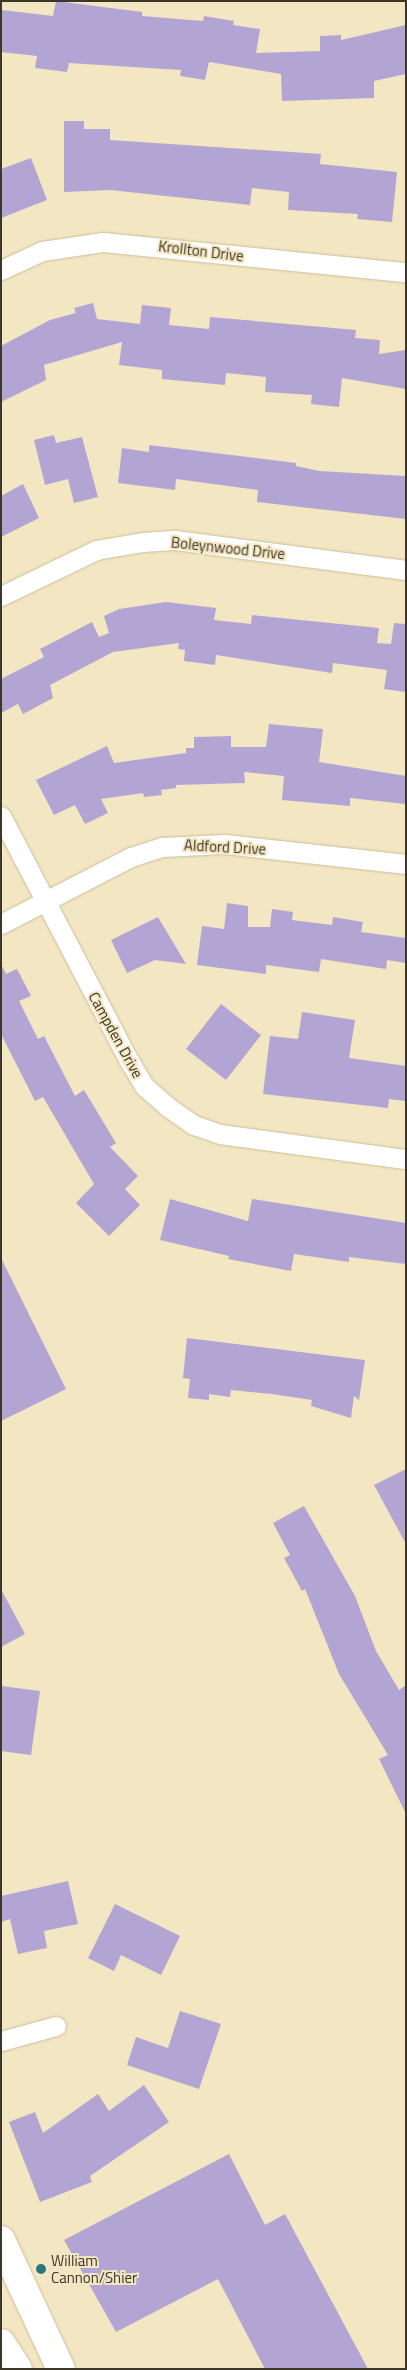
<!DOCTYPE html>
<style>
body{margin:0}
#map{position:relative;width:407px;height:2370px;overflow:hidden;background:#f3e6c2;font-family:"Titillium Web",sans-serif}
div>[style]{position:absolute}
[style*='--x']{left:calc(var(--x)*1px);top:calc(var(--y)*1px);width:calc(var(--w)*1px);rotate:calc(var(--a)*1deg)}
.building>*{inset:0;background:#b3a5d3}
.roads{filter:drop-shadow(0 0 1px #cbbe9c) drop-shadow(0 0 1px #cbbe9c)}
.street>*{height:19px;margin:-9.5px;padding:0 9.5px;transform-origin:9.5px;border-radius:9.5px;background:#fff}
.secondary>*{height:28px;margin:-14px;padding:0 14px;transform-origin:14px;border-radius:14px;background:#fff}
.dots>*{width:14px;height:14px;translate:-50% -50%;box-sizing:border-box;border:2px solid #f3e6c2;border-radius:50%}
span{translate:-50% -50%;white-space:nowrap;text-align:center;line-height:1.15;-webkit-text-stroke:4px #f3e6c2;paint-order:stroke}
.street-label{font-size:15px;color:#3c3729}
.poi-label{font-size:15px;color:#3c3729}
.left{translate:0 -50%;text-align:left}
.frame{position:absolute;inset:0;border:2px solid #3c3729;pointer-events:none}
</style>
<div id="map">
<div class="building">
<i style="clip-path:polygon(56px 1px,142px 12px,142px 16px,203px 21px,204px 16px,234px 21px,233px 25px,260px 29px,256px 53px,320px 51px,320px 36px,341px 35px,341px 40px,406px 25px,406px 74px,374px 81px,374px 98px,282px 101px,281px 74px,209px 62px,205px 80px,180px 76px,181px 70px,69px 63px,67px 72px,35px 68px,37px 56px,1px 52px,1px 10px,53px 16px)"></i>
<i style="clip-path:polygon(64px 121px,84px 121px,84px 129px,110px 129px,110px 140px,321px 154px,320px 164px,397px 172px,392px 222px,357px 219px,358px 214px,288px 210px,289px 192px,252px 188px,250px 205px,110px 190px,64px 192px)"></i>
<i style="clip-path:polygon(31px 158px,47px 200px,1px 218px,1px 169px)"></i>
<i style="clip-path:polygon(93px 303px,97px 319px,140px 324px,142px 305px,171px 308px,169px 325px,209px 329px,210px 317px,356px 330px,355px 338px,380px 340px,379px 354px,406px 350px,406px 389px,342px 378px,339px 407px,311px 404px,312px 395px,265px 392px,266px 377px,226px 373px,225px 385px,162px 379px,162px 370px,119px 365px,122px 342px,44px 365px,46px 380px,1px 402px,1px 346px,50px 320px,76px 313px,74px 308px)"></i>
<i style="clip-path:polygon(54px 435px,56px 443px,82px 437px,98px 497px,74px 503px,68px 479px,45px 485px,34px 440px)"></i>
<i style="clip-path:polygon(149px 445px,296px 463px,296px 466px,319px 471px,406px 476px,406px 519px,257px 502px,258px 490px,176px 479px,175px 490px,118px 483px,122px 448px,149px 452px)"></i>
<i style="clip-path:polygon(23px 484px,39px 518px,1px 537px,1px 496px)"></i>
<i style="clip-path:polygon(166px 602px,216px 608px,214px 620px,251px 624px,252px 615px,379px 628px,377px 643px,391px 644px,394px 623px,406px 624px,406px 692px,384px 689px,387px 670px,333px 663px,332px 673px,216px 655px,215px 665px,184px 661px,185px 650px,178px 649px,179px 643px,113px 652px,50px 685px,53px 698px,23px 714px,18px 704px,1px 713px,1px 679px,44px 657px,40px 649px,92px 622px,99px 637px,109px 633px,104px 616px,119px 609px)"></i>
<i style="clip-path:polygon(269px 724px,323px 729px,319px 762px,406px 776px,406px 804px,350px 798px,350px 806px,282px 800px,284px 776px,244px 772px,245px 783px,176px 785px,176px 788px,161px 790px,162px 795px,144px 797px,143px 793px,101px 799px,108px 813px,85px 824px,75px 805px,54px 815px,36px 780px,107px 746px,114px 763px,186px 753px,186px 748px,194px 748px,194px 737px,231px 736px,231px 747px,266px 747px)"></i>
<i style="clip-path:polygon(227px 903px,248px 906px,248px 927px,270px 927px,272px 909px,293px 912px,292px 920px,332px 925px,333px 917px,363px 922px,361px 932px,406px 938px,406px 963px,387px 960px,386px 969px,321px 959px,319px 972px,266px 965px,266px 974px,197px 965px,202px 926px,224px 929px)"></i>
<i style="clip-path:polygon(158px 917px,186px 964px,155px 960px,127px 973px,111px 940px)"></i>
<i style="clip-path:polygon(1px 964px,6px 974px,17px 969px,31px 996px,19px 1001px,38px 1039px,44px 1036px,75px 1096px,84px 1090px,116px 1143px,110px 1147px,138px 1176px,125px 1189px,140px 1205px,109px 1236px,76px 1203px,94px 1184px,43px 1097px,35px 1101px,1px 1034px)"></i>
<i style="clip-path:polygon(221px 1004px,261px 1035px,226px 1080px,186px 1049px)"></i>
<i style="clip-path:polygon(302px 1012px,355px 1020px,349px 1058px,406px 1066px,406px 1101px,389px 1099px,388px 1108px,263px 1094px,270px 1036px,298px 1039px)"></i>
<i style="clip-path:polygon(170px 1199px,248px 1221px,252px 1199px,406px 1223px,406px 1264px,349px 1257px,349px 1262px,294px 1254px,291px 1271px,228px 1259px,229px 1256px,160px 1240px)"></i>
<i style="clip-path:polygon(1px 1258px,66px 1389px,1px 1421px)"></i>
<i style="clip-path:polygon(187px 1338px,365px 1360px,359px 1400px,354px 1396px,351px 1418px,311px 1406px,312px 1400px,272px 1394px,231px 1390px,230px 1397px,209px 1394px,209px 1400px,188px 1398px,190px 1379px,183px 1378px)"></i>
<i style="clip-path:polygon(406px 1469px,406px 1544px,374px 1485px)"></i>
<i style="clip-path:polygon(304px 1506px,355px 1596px,376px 1651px,399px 1690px,406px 1685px,406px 1814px,379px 1759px,388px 1755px,339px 1674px,305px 1589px,302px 1591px,284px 1558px,290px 1555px,273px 1523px)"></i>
<i style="clip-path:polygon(1px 1589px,25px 1634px,1px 1647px)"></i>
<i style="clip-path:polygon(1px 1686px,40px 1691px,31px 1755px,1px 1751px)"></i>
<i style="clip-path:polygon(68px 1881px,78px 1924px,44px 1931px,47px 1948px,18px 1954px,10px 1919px,1px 1922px,1px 1896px)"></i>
<i style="clip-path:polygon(115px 1904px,180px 1936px,161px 1975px,121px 1955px,114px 1971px,88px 1958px)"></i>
<i style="clip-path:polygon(180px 2011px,221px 2024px,199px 2089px,127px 2065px,136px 2037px,168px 2048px)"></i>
<i style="clip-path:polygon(144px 2085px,169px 2122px,90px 2176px,92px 2182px,40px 2202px,9px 2122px,35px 2112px,43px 2133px,98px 2094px,109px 2111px)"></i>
<i style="clip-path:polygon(229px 2154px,265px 2225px,285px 2214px,368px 2369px,265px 2369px,218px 2279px,116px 2332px,64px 2240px)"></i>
</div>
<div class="roads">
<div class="street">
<i style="--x:1;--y:270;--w:45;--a:-24.9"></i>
<i style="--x:42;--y:251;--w:62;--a:-8.4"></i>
<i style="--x:103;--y:242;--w:304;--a:5.7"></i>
<i style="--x:1;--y:596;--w:106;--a:-25.8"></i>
<i style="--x:96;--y:550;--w:48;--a:-9.7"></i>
<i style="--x:143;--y:542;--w:32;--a:-4"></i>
<i style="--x:175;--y:540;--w:233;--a:7.4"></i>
<i style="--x:1;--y:816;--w:274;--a:62.4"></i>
<i style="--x:128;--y:1059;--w:31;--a:59"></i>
<i style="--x:144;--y:1086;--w:32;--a:41"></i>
<i style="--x:168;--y:1107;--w:32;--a:35"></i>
<i style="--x:194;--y:1125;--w:28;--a:19"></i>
<i style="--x:220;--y:1134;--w:188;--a:7.7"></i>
<i style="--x:1;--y:924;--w:146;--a:-27.3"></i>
<i style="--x:131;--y:857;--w:33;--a:-18"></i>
<i style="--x:162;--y:847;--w:63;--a:-2.7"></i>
<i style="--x:225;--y:844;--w:182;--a:6.3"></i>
<i style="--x:1;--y:2041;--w:57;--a:-15.3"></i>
</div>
<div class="secondary">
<i style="--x:1;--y:2240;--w:142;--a:65.1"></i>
<i style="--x:1;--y:2343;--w:31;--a:57"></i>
</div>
</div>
<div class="dots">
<i style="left:41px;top:2269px;background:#2c7679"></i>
</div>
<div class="street-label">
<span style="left:201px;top:251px;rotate:7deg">Krollton Drive</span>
<span style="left:228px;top:548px;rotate:6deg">Boleynwood Drive</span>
<span style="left:225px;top:847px;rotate:3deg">Aldford Drive</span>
<span style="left:116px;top:1035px;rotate:61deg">Campden Drive</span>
</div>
<div class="poi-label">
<span class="left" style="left:51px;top:2269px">William<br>Cannon/Shier</span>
</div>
<div class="frame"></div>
</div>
